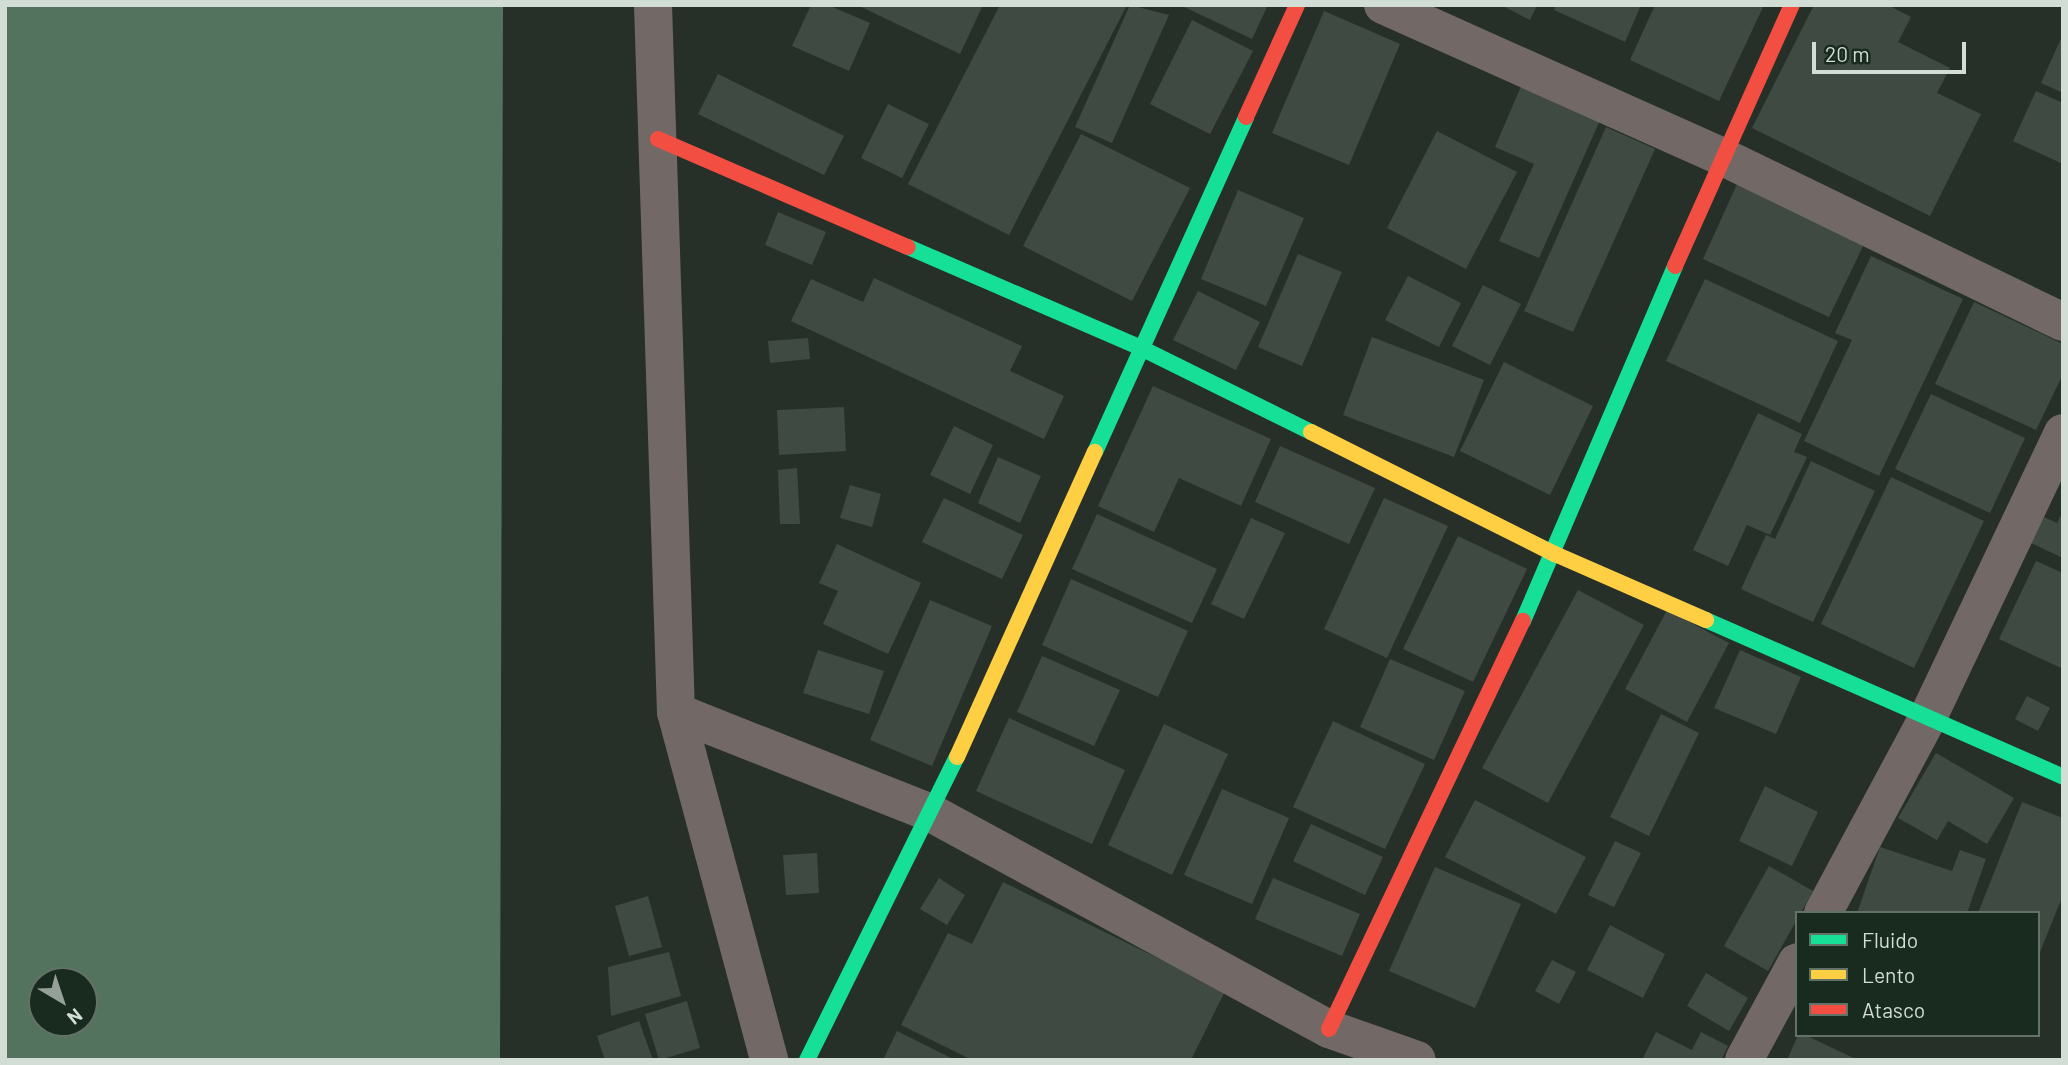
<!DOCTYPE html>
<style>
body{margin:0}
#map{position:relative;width:2068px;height:1065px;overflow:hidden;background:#263029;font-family:Barlow,sans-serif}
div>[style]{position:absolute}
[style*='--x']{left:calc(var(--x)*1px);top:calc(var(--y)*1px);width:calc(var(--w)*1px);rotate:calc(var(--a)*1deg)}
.water>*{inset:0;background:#54735e}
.building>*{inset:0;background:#3f4a43}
.street>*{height:38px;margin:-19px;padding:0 19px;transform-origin:19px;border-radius:19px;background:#726966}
.fast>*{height:16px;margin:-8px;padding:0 8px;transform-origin:8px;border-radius:8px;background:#16e098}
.slow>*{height:16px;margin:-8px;padding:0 8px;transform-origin:8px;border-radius:8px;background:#ffcf43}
.jam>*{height:16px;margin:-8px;padding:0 8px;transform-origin:8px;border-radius:8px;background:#f24e42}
span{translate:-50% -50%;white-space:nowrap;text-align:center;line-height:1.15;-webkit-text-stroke:5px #182b1e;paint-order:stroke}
.frame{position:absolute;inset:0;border:7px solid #d1ddd5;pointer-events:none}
.legend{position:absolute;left:1795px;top:911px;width:245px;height:126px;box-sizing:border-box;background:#182b1e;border:2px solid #627267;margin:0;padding:9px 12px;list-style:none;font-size:21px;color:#d1ddd5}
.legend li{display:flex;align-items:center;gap:14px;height:35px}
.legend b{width:35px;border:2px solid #627267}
.north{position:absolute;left:28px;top:967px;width:70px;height:70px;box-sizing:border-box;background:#182b1e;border:2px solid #627267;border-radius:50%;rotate:141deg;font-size:19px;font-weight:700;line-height:28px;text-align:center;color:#d1ddd5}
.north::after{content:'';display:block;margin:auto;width:24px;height:32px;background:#95a099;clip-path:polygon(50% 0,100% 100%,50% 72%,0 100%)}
.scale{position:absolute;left:1812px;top:42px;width:154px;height:32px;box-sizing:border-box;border:4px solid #d1ddd5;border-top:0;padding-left:9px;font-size:21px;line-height:24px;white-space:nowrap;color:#d1ddd5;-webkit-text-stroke:5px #182b1e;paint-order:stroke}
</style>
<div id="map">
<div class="water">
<i style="clip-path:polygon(evenodd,5px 5px,503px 5px,500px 1060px,5px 1060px,5px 5px,42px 981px,84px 981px,84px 1023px,42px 1023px,42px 981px)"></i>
</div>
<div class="building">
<i style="clip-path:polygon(811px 5px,828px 5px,870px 23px,849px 71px,792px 46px)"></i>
<i style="clip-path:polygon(857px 5px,983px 5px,960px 54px)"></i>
<i style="clip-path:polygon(1000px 5px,1127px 5px,1009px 235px,908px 184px)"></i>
<i style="clip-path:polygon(1130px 5px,1169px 15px,1112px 143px,1075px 127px)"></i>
<i style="clip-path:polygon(1180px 5px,1268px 5px,1252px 39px)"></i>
<i style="clip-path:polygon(1501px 5px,1537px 5px,1530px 20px)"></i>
<i style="clip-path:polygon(1556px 5px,1641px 5px,1625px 42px,1554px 10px)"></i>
<i style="clip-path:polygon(1655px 5px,1764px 5px,1719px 101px,1630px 60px)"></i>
<i style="clip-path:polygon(1814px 5px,1888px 5px,1911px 17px,1898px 42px,1950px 68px,1937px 93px,1981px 114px,1930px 216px,1752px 128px)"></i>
<i style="clip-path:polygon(1324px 11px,1400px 44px,1349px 165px,1272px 133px)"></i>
<i style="clip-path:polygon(1192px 20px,1253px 51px,1210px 134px,1150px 104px)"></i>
<i style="clip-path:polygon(2063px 34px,2063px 93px,2041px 83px)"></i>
<i style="clip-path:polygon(718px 74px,844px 136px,824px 175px,698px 114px)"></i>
<i style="clip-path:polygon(1522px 84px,1601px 118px,1539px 258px,1499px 241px,1534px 164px,1495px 147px)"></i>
<i style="clip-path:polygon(2036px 91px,2063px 103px,2063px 164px,2013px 141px)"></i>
<i style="clip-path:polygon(888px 104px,929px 124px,902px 178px,861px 158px)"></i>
<i style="clip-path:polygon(1606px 127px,1655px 149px,1573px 332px,1524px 311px)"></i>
<i style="clip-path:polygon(1437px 131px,1517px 172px,1466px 269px,1387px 228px)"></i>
<i style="clip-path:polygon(1081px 134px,1190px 188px,1132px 301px,1023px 246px)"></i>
<i style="clip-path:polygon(1738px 182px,1865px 242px,1829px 317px,1703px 259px)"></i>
<i style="clip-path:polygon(1238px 190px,1304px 218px,1266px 306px,1201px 279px)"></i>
<i style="clip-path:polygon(778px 212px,826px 232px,812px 265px,765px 245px)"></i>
<i style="clip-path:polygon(1298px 254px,1342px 272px,1302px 366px,1258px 347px)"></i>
<i style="clip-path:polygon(1871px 256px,1963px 299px,1879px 476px,1804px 441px,1852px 340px,1835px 333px)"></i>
<i style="clip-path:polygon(1408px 276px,1461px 303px,1439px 347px,1385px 320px)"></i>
<i style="clip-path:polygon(874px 278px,1022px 346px,1010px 371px,1064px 396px,1044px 439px,791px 321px,811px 279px,863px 302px)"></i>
<i style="clip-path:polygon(1705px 279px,1838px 341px,1800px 423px,1666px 361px)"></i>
<i style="clip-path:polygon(1483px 285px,1521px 304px,1490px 365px,1452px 346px)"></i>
<i style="clip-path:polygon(1198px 291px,1260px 322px,1236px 370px,1173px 340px)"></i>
<i style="clip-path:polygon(1974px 302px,2063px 344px,2063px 374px,2036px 430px,1935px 384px)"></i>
<i style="clip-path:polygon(1372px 337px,1484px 380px,1454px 457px,1343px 415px)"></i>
<i style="clip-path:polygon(808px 338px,810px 359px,770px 363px,768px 341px)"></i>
<i style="clip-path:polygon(1504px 362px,1593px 406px,1550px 495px,1460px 451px)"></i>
<i style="clip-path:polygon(1153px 386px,1271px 439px,1241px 506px,1179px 478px,1154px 532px,1098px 506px)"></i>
<i style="clip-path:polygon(1931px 394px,2025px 438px,1990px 513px,1895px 469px)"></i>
<i style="clip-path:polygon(844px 407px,846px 451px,779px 455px,777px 410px)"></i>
<i style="clip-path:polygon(1758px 413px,1802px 434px,1794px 452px,1807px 457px,1770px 535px,1747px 525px,1728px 566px,1693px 550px)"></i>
<i style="clip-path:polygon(954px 426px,993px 445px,970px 494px,930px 475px)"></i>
<i style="clip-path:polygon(1280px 446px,1375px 488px,1349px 544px,1255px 502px)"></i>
<i style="clip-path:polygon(998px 457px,1041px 476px,1020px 523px,978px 503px)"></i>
<i style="clip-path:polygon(1811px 461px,1875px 491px,1813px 622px,1741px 589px,1766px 535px,1775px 539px)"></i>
<i style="clip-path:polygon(797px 468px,800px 524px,780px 524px,778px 470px)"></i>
<i style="clip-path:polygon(1891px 477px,1984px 521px,1914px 668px,1821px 624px)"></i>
<i style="clip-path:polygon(850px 485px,881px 494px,872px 527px,840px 518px)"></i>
<i style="clip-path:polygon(944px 498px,1023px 535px,1002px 579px,922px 542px)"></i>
<i style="clip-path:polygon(1384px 498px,1448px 526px,1387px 658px,1324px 629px)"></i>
<i style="clip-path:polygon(2063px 511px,2063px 558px,2031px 543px,2044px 517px,2057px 523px)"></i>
<i style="clip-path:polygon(1097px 514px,1217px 569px,1192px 623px,1072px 569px)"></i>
<i style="clip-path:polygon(1251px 518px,1285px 533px,1244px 619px,1211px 604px)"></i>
<i style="clip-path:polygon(1458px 536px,1527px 569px,1473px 682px,1403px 649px)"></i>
<i style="clip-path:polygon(837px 544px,921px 583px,888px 654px,823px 624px,838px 591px,819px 583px)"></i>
<i style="clip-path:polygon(2036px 561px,2063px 573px,2063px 669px,1999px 639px)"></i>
<i style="clip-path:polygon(1071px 579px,1188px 631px,1158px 697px,1042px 645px)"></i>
<i style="clip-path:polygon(1578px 590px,1644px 625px,1548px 803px,1482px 768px)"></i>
<i style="clip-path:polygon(930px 600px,992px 626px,932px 766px,870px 740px)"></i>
<i style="clip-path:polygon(1667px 610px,1729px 643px,1687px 722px,1625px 689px)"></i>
<i style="clip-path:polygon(818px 650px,884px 671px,869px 714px,803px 693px)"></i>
<i style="clip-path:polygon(1740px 650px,1801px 677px,1776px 734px,1714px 708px)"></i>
<i style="clip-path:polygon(1042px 656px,1120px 690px,1094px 746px,1017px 712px)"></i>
<i style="clip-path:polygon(1390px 659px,1465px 691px,1434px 760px,1360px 727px)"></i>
<i style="clip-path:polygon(2027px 696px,2050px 708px,2038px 731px,2015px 719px)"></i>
<i style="clip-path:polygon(1661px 714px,1699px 733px,1649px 836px,1610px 817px)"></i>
<i style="clip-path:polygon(1009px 718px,1125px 770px,1092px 844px,976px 791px)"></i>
<i style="clip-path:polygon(1333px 721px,1425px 764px,1385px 849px,1293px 807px)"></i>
<i style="clip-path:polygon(1164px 724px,1228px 754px,1172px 875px,1108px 845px)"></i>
<i style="clip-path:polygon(1936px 753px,2014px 798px,1987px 844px,1948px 821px,1937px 840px,1898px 818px)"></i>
<i style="clip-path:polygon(1765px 786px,1818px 812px,1792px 866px,1739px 841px)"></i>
<i style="clip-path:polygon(1222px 789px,1289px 818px,1252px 904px,1184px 875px)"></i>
<i style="clip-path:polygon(1475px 800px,1586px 857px,1556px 914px,1445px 857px)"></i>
<i style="clip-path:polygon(2022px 802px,2063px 818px,2063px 895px,2038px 957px,2038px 913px,1978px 913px)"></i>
<i style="clip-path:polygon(1311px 824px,1383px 857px,1365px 895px,1293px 861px)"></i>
<i style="clip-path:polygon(1615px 841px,1641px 853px,1614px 907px,1588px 895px)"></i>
<i style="clip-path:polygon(1880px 847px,1952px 871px,1960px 850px,1986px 859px,1967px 913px,1857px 913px)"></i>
<i style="clip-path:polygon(817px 853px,819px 893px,786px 895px,783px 855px)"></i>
<i style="clip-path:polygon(1769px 866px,1813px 891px,1768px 971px,1724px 946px)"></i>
<i style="clip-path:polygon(1435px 867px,1521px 904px,1475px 1008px,1389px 971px)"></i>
<i style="clip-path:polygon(939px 878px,965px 895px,947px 925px,920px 909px)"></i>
<i style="clip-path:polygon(1273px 878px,1360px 914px,1342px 956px,1255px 919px)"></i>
<i style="clip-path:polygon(1003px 882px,1225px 991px,1191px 1060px,972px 1060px,901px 1025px,948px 933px,972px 944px)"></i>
<i style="clip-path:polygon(648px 896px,662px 947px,629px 956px,615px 906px)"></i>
<i style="clip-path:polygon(1610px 925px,1665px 954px,1643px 998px,1587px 970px)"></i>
<i style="clip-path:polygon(669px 952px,681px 996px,611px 1016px,608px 967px)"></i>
<i style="clip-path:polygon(1552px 960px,1576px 972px,1559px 1004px,1535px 991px)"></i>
<i style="clip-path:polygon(1706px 973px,1748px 998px,1729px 1031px,1687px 1006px)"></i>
<i style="clip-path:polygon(687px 1001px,700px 1048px,659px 1060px,645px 1014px)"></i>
<i style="clip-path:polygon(639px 1021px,653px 1060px,605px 1060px,597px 1036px)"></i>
<i style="clip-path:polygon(897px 1031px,955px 1060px,883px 1060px)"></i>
<i style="clip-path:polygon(1656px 1032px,1692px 1050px,1701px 1032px,1728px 1046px,1721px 1060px,1642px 1060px)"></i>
<i style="clip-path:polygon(1798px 1035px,1805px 1035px,1858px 1060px,1787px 1060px)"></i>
</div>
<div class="street">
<i style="--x:653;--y:5;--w:707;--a:88.14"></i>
<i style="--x:676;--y:712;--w:360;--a:75"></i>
<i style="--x:1383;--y:5;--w:370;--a:24.1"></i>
<i style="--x:1721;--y:156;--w:380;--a:25.9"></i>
<i style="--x:676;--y:712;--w:274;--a:21.6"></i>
<i style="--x:931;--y:813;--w:453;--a:28.5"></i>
<i style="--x:1329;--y:1029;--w:93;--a:19.4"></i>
<i style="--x:1823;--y:913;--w:225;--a:-61.8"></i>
<i style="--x:1929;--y:715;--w:312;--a:-64.6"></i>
<i style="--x:1744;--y:1060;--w:111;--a:-61.6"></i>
</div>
<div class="fast">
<i style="--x:908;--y:247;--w:252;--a:23.4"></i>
<i style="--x:1139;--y:347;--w:192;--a:26.3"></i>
<i style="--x:1095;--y:452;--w:367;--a:-65.7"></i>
<i style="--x:1706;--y:620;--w:390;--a:23.7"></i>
<i style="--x:1523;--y:621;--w:386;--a:-66.8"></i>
<i style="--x:807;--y:1060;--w:338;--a:-63.7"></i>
</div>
<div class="slow">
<i style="--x:1311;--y:432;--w:273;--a:26.6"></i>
<i style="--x:1555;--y:554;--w:165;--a:23.6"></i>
<i style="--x:957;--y:757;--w:335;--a:-65.7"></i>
</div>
<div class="jam">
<i style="--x:1246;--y:117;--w:123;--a:-65.5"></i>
<i style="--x:658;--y:139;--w:272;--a:23.4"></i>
<i style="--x:1675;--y:266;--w:286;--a:-65.9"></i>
<i style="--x:1329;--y:1029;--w:452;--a:-64.6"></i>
</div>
<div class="frame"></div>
<ul class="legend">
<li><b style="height:9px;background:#16e098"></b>Fluido</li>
<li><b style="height:9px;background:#ffcf43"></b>Lento</li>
<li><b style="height:9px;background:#f24e42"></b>Atasco</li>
</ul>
<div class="north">N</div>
<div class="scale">20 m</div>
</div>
